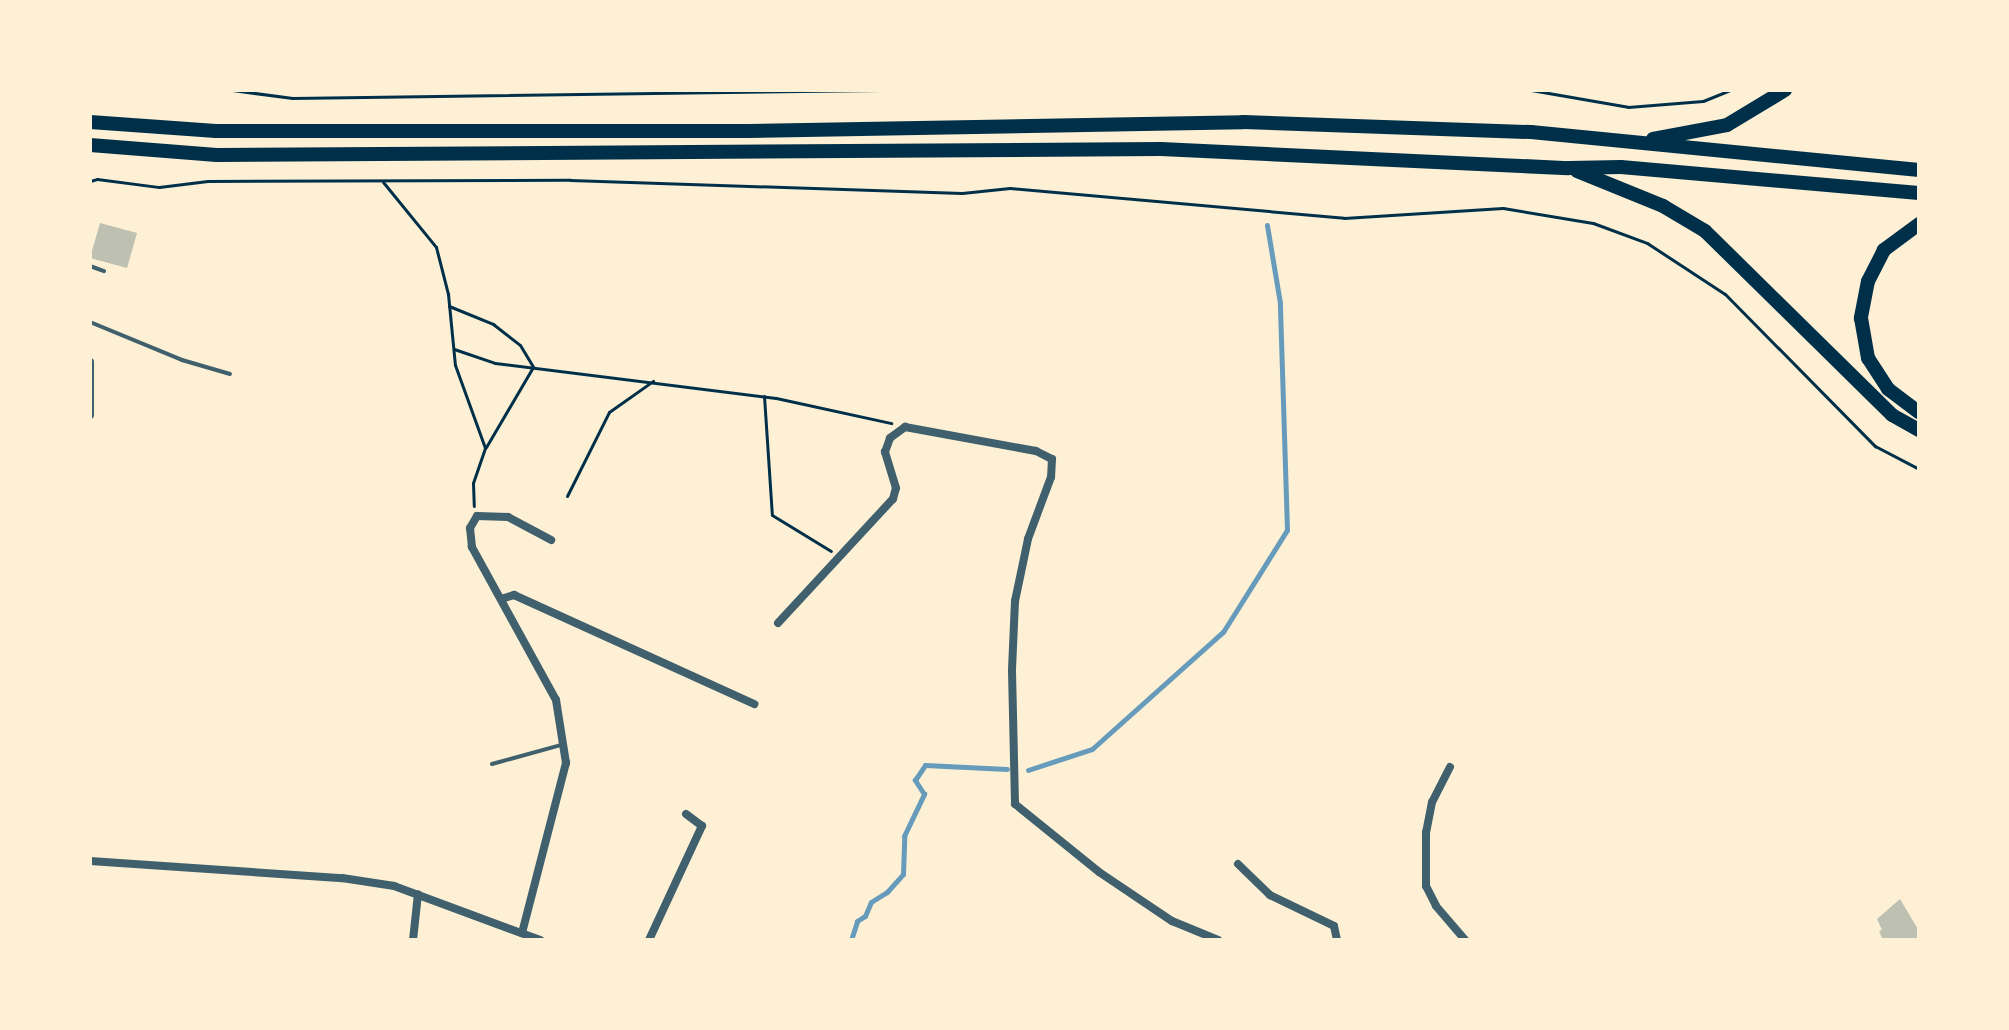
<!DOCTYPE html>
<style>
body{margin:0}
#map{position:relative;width:2009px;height:1030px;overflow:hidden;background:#fdf0d5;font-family:Lato,sans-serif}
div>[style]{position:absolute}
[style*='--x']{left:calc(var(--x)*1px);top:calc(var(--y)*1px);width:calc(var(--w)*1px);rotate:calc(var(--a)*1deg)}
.stream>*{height:5px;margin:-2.5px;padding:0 2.5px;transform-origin:2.5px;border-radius:2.5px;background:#669bbc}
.building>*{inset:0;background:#bec0b2}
.path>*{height:3px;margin:-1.5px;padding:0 1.5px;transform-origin:1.5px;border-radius:1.5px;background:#003049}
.service>*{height:4px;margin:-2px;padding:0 2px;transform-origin:2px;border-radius:2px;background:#3f606c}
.minor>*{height:8px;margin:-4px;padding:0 4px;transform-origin:4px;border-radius:4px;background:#3f606c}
.motorway>*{height:14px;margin:-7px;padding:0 7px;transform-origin:7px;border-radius:7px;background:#003049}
span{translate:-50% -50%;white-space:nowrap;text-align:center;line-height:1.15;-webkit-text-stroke:7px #fdf0d5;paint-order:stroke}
.frame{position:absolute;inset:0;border:92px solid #fdf0d5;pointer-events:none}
</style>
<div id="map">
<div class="stream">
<i style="--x:1028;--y:770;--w:67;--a:-18.2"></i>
<i style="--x:1092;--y:749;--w:176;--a:-41.8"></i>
<i style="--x:1223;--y:632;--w:120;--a:-57.9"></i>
<i style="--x:1287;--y:530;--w:227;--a:-91.8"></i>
<i style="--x:1280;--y:303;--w:79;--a:-99.5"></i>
<i style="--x:851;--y:940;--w:20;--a:-72"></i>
<i style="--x:857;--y:921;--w:9;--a:-32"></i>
<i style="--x:865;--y:916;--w:15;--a:-67"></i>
<i style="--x:871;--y:902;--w:19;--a:-32"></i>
<i style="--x:887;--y:892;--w:24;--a:-48"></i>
<i style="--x:903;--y:874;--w:38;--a:-88"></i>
<i style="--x:904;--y:836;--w:47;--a:-64.5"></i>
<i style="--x:924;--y:794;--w:17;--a:-123"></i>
<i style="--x:915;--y:780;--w:18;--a:-56"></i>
<i style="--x:925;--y:765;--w:82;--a:2.8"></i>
</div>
<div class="building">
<i style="clip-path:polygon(100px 223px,137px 233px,127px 268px,90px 258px)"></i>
<i style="clip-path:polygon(1900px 899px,1919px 931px,1919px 940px,1883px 940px,1879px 931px,1882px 930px,1877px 919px)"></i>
</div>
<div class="path">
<i style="--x:232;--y:90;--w:61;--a:7.6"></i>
<i style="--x:292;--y:98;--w:589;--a:-0.78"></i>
<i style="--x:1531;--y:90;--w:98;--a:9.9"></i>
<i style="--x:1628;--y:107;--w:75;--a:-4.6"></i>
<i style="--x:1703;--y:101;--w:29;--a:-22"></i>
<i style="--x:90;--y:181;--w:7;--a:-16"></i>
<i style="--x:97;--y:179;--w:63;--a:7.4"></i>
<i style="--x:159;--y:187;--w:49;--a:-7"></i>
<i style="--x:208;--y:181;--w:362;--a:-0.2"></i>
<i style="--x:570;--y:180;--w:392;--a:1.9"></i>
<i style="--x:962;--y:193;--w:48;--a:-5.9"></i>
<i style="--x:1010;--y:188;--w:335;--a:5.1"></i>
<i style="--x:1344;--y:218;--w:159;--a:-3.6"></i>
<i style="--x:1503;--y:208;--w:91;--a:9.5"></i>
<i style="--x:1593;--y:223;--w:58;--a:20.3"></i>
<i style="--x:1647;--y:243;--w:93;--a:33.2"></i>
<i style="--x:1725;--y:294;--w:214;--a:45.4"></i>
<i style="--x:1875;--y:446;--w:50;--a:27.6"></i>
<i style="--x:383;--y:182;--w:84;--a:50.8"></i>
<i style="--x:436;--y:247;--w:49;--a:75.7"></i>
<i style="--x:448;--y:294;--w:71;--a:84.4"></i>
<i style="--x:455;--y:365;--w:88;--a:70.1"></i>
<i style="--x:485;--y:448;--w:37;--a:109"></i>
<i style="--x:473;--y:483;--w:23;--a:88"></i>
<i style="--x:449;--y:306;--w:48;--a:22.2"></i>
<i style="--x:493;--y:324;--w:34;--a:38"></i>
<i style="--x:520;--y:345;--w:26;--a:59"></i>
<i style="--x:533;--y:367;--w:93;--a:120.4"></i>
<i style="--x:454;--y:349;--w:43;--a:18.9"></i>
<i style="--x:495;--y:363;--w:283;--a:7.1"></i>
<i style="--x:776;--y:398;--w:118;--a:12.3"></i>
<i style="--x:764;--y:396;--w:119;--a:86.2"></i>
<i style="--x:772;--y:515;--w:69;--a:31.4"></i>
<i style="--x:567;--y:496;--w:94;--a:-63.4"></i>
<i style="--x:609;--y:412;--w:54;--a:-35.2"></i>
</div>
<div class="service">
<i style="--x:90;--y:266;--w:15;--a:20"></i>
<i style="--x:90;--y:322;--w:100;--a:22.4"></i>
<i style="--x:182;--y:360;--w:50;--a:16.3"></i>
<i style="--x:492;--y:764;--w:72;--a:-15.4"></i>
</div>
<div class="minor">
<i style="--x:90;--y:362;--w:53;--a:90"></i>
<i style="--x:501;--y:599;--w:14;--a:-17"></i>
<i style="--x:514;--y:595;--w:264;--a:24.4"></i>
<i style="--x:778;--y:623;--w:169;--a:-47.2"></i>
<i style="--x:893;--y:499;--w:11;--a:-75"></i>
<i style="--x:896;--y:488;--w:38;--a:-107"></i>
<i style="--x:885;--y:452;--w:15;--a:-70"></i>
<i style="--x:890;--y:438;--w:19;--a:-36"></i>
<i style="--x:905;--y:427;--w:133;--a:10.4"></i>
<i style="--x:1036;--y:451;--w:18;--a:27"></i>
<i style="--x:1052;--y:459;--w:18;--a:93"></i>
<i style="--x:1051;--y:477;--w:66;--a:110.4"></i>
<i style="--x:1028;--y:539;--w:63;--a:101.8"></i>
<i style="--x:1015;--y:601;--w:70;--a:92.5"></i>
<i style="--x:1012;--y:671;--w:133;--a:88.7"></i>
<i style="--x:1015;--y:804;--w:108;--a:39"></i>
<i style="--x:1099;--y:872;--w:88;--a:33.9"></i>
<i style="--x:1172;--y:921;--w:50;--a:22.4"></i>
<i style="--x:1450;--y:767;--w:39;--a:117"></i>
<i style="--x:1432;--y:802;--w:31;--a:101"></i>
<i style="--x:1426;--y:832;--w:54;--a:90"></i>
<i style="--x:1426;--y:886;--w:22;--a:63"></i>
<i style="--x:1436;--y:906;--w:45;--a:49.5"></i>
<i style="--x:90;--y:861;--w:253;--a:3.9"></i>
<i style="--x:342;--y:878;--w:53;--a:8.7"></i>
<i style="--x:394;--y:886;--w:156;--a:20.3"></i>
<i style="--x:1238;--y:864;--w:45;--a:44.1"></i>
<i style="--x:1270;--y:895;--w:71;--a:25.8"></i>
<i style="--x:1334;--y:926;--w:14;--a:78"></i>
<i style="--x:522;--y:933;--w:176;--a:-75.5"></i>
<i style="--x:566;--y:763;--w:64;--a:-99"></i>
<i style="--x:556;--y:700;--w:175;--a:-118.8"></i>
<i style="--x:472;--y:547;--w:19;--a:-96"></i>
<i style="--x:470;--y:528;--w:14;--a:-60"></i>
<i style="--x:477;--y:516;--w:31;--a:2"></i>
<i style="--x:508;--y:517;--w:49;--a:28.1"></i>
<i style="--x:413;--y:940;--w:46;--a:-83.8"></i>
<i style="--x:649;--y:940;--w:126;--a:-65.1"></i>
<i style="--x:702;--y:826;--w:20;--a:-143"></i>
</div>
<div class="motorway">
<i style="--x:90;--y:122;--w:126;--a:4.1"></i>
<i style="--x:216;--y:131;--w:532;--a:0"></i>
<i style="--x:748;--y:131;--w:495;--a:-1"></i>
<i style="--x:1243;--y:122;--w:288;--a:2"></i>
<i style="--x:1531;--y:132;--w:390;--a:5.6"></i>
<i style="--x:1653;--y:139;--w:75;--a:-10.7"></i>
<i style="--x:1727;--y:125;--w:68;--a:-31.1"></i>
<i style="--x:90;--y:145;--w:127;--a:4.5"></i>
<i style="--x:217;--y:155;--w:944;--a:-0.36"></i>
<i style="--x:1161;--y:149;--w:408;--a:2.7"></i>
<i style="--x:1569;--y:168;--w:52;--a:-1.1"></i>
<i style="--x:1621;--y:167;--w:299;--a:5"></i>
<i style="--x:1577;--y:171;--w:93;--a:22.1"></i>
<i style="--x:1663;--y:206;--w:49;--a:30.8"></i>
<i style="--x:1705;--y:231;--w:262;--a:44.5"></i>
<i style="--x:1892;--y:415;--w:31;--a:29"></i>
<i style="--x:1919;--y:224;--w:44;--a:143.4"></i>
<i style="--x:1884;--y:250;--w:35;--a:117"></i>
<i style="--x:1868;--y:281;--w:38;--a:101"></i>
<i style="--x:1861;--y:318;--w:41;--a:80.1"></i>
<i style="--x:1868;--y:358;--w:37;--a:57"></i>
<i style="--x:1888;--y:389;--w:39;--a:37"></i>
</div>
<div class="frame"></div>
</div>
